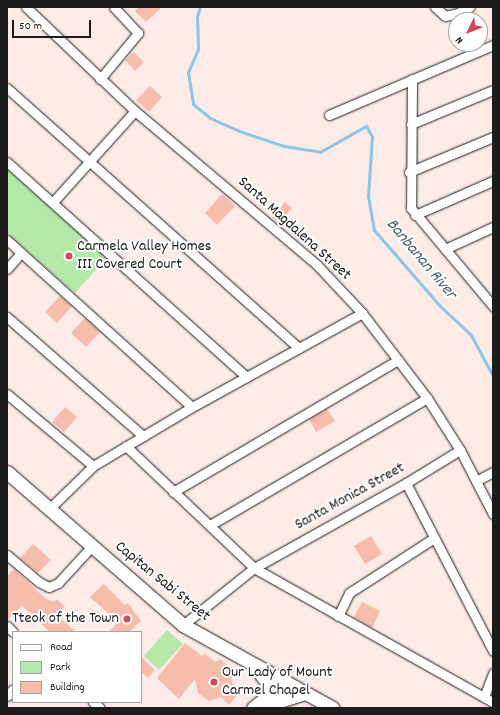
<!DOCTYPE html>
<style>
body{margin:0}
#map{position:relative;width:500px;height:715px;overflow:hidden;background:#fcebe6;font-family:Dekko,sans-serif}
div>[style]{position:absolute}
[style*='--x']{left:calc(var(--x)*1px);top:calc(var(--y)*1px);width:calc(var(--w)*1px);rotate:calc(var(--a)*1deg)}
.green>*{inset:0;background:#b4e9aa}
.stream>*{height:3px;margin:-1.5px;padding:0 1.5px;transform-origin:1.5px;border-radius:1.5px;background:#8cc5eb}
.building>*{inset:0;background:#f6bdad}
.roads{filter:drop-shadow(0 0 1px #1c1c1c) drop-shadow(0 0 1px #1c1c1c)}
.street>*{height:9px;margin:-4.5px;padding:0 4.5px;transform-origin:4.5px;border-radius:4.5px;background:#fff}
.secondary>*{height:13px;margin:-6.5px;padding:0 6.5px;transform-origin:6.5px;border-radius:6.5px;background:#fff}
.dots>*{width:11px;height:11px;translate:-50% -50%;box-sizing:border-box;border:2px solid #fff;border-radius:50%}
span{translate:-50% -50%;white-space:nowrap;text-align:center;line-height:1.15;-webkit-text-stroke:4px #fff;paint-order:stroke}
.street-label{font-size:16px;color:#1c1c1c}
.poi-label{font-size:16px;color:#1c1c1c}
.left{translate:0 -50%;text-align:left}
.right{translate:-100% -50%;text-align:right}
.water-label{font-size:17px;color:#49606f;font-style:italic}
.frame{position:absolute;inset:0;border:8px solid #1c1c1c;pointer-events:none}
.legend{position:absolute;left:12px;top:631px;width:130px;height:72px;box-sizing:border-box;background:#fff;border:1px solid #a4a4a4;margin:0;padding:5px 7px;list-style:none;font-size:12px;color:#1c1c1c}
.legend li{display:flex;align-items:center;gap:8px;height:20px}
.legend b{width:20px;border:1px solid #a4a4a4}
.north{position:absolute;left:448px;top:12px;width:40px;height:40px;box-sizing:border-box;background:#fff;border:1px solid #a4a4a4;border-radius:50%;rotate:227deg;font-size:11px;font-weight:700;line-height:16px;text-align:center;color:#1c1c1c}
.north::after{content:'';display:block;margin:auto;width:14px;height:18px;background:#d1495b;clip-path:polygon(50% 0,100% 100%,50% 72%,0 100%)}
.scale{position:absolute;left:12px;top:20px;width:79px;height:18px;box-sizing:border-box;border:2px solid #1c1c1c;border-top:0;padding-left:5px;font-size:12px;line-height:14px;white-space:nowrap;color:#1c1c1c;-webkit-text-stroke:3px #fff;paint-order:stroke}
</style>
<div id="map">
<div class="green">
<i style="clip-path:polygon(7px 169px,107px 257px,75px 293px,7px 233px)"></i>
<i style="clip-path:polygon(167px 630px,183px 644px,159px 670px,144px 656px)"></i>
</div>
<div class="stream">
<i style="--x:200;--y:7;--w:9;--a:108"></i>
<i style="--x:197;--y:16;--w:33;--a:88"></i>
<i style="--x:198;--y:49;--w:25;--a:113"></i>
<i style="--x:188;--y:72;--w:32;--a:81"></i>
<i style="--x:193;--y:104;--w:22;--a:39"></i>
<i style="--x:210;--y:118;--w:35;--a:24"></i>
<i style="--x:242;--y:132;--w:44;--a:18.4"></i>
<i style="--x:284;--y:146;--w:36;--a:9"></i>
<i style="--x:320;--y:152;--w:53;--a:-29.5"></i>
<i style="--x:366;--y:126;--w:13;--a:61"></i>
<i style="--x:372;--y:137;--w:59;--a:93.9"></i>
<i style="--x:368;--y:196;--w:35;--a:80"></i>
<i style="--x:374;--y:230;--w:101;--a:49"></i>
<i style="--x:440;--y:306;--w:42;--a:43.1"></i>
<i style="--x:471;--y:335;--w:47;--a:61.8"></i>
</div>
<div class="building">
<i style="clip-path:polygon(139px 7px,162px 7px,146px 22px,135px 11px)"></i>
<i style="clip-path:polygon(134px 52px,144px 62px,135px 71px,125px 60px)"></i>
<i style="clip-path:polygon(150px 86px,162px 97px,149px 112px,136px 100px)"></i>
<i style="clip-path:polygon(222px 194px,235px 206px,217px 225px,205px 213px)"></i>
<i style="clip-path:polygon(285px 202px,292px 208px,279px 223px,272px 217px)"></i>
<i style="clip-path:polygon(60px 296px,72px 306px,57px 323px,45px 312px)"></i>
<i style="clip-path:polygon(85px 318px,100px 332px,86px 347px,71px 333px)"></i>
<i style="clip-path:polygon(65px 407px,77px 417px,64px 432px,52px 422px)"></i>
<i style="clip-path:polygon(327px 409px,335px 421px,316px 432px,309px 419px)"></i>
<i style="clip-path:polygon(371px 536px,382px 554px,365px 564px,354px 546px)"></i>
<i style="clip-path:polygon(33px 544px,51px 560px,38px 573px,20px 558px)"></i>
<i style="clip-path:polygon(14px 569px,46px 599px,54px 602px,57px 599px,65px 607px,57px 615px,76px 632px,50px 632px,22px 606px,7px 620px,7px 576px)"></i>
<i style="clip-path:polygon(104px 584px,125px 605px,128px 603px,141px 621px,129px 632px,109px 632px,118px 622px,90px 597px)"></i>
<i style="clip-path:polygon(362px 602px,380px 611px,372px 628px,354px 617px)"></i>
<i style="clip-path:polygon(185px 643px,202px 656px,204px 653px,215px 662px,220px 659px,235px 671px,231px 675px,232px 683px,241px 690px,229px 705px,221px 697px,209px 701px,198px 693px,195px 679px,179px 699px,157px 678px)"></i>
<i style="clip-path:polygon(141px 657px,155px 670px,148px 678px,141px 672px)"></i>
</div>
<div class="roads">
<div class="street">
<i style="--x:26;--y:7;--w:151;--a:43.7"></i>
<i style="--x:135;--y:111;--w:238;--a:40.2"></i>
<i style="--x:317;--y:265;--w:66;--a:46.8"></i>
<i style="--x:362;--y:313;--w:107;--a:52.6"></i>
<i style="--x:427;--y:398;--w:62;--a:57.6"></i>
<i style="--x:460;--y:450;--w:72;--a:62.7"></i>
<i style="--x:435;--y:7;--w:13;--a:42"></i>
<i style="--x:445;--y:16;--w:13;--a:-13"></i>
<i style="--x:458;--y:13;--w:13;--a:-27"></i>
<i style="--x:100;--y:79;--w:60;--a:-50.4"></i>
<i style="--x:138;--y:33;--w:35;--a:-133"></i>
<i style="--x:412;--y:79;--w:129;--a:90.4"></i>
<i style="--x:411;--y:208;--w:128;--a:50.1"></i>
<i style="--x:7;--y:88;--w:391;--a:41.7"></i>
<i style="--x:329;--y:115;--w:178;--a:-23.1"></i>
<i style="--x:411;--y:124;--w:89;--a:-22.5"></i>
<i style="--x:7;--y:162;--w:322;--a:41.9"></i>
<i style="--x:409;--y:172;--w:91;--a:-22.6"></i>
<i style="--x:53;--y:202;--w:122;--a:-48"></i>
<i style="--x:415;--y:215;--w:85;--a:-23.6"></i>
<i style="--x:7;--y:240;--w:249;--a:42.1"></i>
<i style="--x:445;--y:249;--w:53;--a:-24.6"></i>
<i style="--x:7;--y:269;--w:21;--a:-49"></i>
<i style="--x:7;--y:317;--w:181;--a:41.2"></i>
<i style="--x:7;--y:394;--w:112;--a:39.9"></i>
<i style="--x:126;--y:446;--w:177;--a:43.6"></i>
<i style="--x:254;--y:568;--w:274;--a:29.3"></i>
<i style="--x:476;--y:481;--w:19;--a:-28"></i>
<i style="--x:406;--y:483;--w:189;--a:62.6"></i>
<i style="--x:173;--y:492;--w:261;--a:-30.4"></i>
<i style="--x:49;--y:509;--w:62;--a:-44.3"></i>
<i style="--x:93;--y:466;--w:115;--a:-30.8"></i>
<i style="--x:192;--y:407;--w:194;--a:-28.9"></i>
<i style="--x:210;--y:525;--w:251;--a:-30.3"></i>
<i style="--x:7;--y:555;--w:42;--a:40.2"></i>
<i style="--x:39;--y:582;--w:11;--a:27"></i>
<i style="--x:49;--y:587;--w:10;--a:-24"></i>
<i style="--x:58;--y:583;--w:50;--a:-47.4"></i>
<i style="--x:338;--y:616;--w:25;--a:-64"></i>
<i style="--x:349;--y:593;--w:101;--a:-32.9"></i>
<i style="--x:183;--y:625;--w:91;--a:-38.8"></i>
<i style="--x:254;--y:568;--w:174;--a:-29.2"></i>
<i style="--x:406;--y:483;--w:63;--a:-31.4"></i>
<i style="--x:7;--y:626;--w:8;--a:45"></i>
<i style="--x:7;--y:696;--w:9;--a:-49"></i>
<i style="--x:484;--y:697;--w:26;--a:-69"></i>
<i style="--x:93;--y:702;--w:9;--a:41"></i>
</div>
<div class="secondary">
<i style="--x:7;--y:472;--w:233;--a:41"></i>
<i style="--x:183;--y:625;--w:171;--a:29"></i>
<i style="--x:253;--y:708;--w:21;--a:-39"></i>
<i style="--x:269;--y:695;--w:11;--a:-95"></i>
<i style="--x:268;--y:684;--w:19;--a:-126"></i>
<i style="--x:257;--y:708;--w:50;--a:-17.4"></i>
</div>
</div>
<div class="dots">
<i style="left:69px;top:256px;background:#d1495b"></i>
<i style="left:127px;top:619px;background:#d1495b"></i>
<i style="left:214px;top:682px;background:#d1495b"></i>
</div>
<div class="street-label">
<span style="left:294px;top:229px;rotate:42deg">Santa Magdalena Street</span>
<span style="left:350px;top:497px;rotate:-29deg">Santa Monica Street</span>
<span style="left:162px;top:582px;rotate:39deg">Capitan Sabi Street</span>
</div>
<div class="poi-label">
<span class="left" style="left:77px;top:256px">Carmela Valley Homes<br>III Covered Court</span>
<span class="right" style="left:119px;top:619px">Tteok of the Town</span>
<span class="left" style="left:222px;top:682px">Our Lady of Mount<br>Carmel Chapel</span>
</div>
<div class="water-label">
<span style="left:420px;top:260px;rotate:50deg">Banbanan River</span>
</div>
<div class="frame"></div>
<ul class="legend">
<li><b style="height:5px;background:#fff"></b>Road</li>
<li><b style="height:11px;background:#b4e9aa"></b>Park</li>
<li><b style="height:11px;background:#f6bdad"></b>Building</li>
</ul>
<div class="north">N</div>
<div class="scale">50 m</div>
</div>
